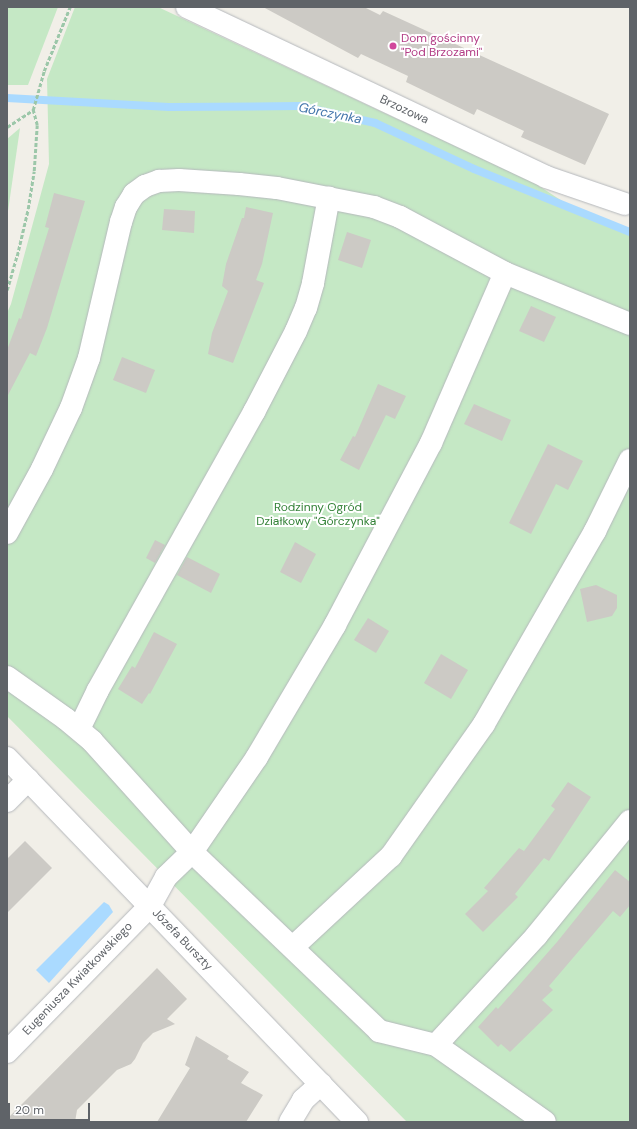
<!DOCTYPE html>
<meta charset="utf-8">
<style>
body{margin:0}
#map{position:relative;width:637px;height:1129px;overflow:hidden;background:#f1efe8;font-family:"DM Sans",sans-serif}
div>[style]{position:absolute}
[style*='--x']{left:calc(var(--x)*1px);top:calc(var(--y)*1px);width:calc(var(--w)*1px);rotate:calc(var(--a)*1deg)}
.green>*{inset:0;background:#c5e8c5}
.water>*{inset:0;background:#aadaff}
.stream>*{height:8px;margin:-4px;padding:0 4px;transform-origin:4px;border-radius:4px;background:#aadaff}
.building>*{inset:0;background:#cccac5}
.path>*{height:2.5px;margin-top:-1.25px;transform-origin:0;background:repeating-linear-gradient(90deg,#9cc7a9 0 4px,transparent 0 6px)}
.roads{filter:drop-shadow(0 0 1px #b5b8bc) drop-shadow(0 0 1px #b5b8bc)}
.minor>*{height:22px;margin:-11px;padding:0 11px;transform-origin:11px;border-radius:11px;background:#fff}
.dots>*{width:11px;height:11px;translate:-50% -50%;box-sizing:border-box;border:2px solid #fff;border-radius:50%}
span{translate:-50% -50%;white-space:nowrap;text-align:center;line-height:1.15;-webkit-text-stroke:4px #fff;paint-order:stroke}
.hotel-label{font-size:12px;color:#b23c85}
.left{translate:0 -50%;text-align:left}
.street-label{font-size:12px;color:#5f6368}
.park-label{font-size:12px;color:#348238}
.water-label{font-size:13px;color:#4174aa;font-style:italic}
.frame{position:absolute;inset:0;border:8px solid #5f6368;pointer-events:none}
.scale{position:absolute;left:8px;top:1103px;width:82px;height:18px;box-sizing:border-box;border:2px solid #5f6368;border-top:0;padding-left:5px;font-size:12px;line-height:14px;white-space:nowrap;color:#5f6368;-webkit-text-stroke:3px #fff;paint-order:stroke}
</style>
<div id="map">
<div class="green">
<i style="clip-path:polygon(7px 7px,58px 7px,28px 85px,7px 85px)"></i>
<i style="clip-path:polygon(75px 7px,158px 7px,536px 184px,576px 210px,630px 232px,630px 1122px,407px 1122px,7px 716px,7px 313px,11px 304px,49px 164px,47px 79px)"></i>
<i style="clip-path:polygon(20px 128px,7px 218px,7px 139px)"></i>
</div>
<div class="water">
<i style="clip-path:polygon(104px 902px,109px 905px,113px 912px,49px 983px,36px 970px)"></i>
</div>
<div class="stream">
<i style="--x:7;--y:98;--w:162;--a:3.2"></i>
<i style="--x:169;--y:107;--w:130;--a:-0.4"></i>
<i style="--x:299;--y:106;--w:78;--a:12.6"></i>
<i style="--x:375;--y:123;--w:109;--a:24.9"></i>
<i style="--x:474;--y:169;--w:168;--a:22"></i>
</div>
<div class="building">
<i style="clip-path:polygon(263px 7px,364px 7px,380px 15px,383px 11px,609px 114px,585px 165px,521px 137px,524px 131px,477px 109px,474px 115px,406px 82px,408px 76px,361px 54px,358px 58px)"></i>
<i style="clip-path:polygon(54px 193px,85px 201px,47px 328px,36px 356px,30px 353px,7px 397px,7px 350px,19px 318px,21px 319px,49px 228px,45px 227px)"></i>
<i style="clip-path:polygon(246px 207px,273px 213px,262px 264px,256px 280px,264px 283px,233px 363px,208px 354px,212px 333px,228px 291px,222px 286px,226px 264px,242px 218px,244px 218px)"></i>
<i style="clip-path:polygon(164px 209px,195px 211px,194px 233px,162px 230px)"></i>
<i style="clip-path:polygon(347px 232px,371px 240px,362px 268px,338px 260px)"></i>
<i style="clip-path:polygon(531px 306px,556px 317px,544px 342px,519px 331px)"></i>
<i style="clip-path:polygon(122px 357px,155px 370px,146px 393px,113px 380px)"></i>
<i style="clip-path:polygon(378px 384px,406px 396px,395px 419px,386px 415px,359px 470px,340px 460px,353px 436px,355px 437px)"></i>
<i style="clip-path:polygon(474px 404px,511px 420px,502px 441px,464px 424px)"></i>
<i style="clip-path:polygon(548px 444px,583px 461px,568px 490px,556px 484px,531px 534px,509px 523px)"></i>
<i style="clip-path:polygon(155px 540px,165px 545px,155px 563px,146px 558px)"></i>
<i style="clip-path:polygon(295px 542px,316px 554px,301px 583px,280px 572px)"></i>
<i style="clip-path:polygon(187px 557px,220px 574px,211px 593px,177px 575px)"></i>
<i style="clip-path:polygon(596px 585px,617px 595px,617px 608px,612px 616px,587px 622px,580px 589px)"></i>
<i style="clip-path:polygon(368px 618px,389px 631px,376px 653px,354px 640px)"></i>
<i style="clip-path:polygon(154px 632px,177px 644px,150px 694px,149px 693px,142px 704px,118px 689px,132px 666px,135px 668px)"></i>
<i style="clip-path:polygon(441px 654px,468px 670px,451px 699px,424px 683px)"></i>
<i style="clip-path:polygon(568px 782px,591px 797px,549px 861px,544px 858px,515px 894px,518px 897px,483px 932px,465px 914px,488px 891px,484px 888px,519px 848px,524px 851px,555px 809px,551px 806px)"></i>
<i style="clip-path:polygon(25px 841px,52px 868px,7px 913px,7px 859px)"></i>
<i style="clip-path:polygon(615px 870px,630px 882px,630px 905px,620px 917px,613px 911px,549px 986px,553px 990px,542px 1000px,553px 1010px,510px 1052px,501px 1044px,498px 1047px,478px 1027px,496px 1007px,498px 1009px,557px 942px)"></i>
<i style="clip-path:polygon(157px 968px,187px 999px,167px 1019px,175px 1024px,153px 1033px,143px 1043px,135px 1059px,131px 1064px,117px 1070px,77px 1110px,75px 1122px,7px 1122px,7px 1119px,28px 1098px)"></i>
<i style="clip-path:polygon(196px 1036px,229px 1056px,227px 1059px,249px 1072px,241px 1083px,263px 1095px,246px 1122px,157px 1122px,190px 1068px,185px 1065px)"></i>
</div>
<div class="path">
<i style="--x:7;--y:127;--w:31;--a:-33"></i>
<i style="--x:7;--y:290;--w:35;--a:-74"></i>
<i style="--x:17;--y:256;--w:48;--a:-76.8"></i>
<i style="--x:28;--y:209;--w:38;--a:-81"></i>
<i style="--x:34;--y:171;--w:46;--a:-86.3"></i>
<i style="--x:37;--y:125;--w:16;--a:-105"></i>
<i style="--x:33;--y:110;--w:41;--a:-74.2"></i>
<i style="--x:44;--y:71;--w:69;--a:-67.9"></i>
</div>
<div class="roads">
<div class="minor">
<i style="--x:187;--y:7;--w:397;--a:25.3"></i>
<i style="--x:546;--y:177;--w:83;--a:18.9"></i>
<i style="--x:7;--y:533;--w:73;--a:-61.3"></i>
<i style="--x:42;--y:469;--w:68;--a:-64.6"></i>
<i style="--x:71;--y:408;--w:53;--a:-70.2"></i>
<i style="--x:89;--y:358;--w:140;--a:-76.8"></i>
<i style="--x:121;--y:222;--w:16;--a:-72"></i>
<i style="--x:126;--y:207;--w:15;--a:-58"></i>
<i style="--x:134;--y:194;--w:14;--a:-36"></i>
<i style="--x:145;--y:186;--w:15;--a:-20"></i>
<i style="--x:159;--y:181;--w:20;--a:-3"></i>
<i style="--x:179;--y:180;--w:60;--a:3.8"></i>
<i style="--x:239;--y:184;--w:38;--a:6"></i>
<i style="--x:277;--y:188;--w:99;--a:11.1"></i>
<i style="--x:374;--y:207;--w:28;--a:21"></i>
<i style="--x:400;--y:217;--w:119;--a:28.1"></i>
<i style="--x:505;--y:273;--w:135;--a:22.2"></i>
<i style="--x:7;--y:677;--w:72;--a:35.4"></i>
<i style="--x:66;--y:719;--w:34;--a:40"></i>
<i style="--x:92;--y:741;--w:149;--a:48"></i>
<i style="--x:192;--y:852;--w:259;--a:43.7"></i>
<i style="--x:379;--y:1031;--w:59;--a:13.8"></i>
<i style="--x:436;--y:1045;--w:133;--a:35.2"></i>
<i style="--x:79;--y:729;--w:43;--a:-64"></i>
<i style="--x:98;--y:690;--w:319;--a:-60.7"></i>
<i style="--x:254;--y:412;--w:91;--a:-62.6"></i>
<i style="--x:296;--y:331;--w:25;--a:-67"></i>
<i style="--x:306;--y:308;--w:26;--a:-74"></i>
<i style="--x:313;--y:283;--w:87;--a:-79.5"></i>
<i style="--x:7;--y:758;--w:505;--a:46.12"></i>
<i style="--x:7;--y:801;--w:30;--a:-45"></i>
<i style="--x:293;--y:947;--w:134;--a:-42.9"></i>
<i style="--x:391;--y:856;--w:161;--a:-54.8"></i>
<i style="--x:484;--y:724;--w:223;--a:-60.1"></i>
<i style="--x:595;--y:531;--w:79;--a:-63.8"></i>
<i style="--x:436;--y:1045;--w:149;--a:-47.4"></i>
<i style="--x:537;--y:935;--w:147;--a:-50.8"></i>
<i style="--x:7;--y:1052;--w:204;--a:-45.6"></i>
<i style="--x:150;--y:906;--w:33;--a:-61"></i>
<i style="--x:166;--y:877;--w:36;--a:-44"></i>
<i style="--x:192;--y:852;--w:115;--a:-55.6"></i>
<i style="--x:257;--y:757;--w:153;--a:-59.4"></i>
<i style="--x:335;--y:625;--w:206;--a:-62.2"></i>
<i style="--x:431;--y:443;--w:185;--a:-66.5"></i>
<i style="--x:290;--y:1122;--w:26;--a:-59"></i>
<i style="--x:303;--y:1100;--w:24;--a:-42"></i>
</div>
</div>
<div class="dots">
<i style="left:393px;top:46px;background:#d1479c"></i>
</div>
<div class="hotel-label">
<span class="left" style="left:401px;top:46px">Dom gościnny<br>"Pod Brzozami"</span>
</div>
<div class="street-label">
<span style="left:404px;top:110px;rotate:25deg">Brzozowa</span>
<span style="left:182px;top:940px;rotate:46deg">Józefa Burszty</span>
<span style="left:78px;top:979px;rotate:-46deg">Eugeniusza Kwiatkowskiego</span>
</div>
<div class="park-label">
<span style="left:318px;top:515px">Rodzinny Ogród<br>Działkowy "Górczynka"</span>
</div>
<div class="water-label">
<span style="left:330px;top:114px;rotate:11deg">Górczynka</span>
</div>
<div class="frame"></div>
<div class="scale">20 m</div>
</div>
